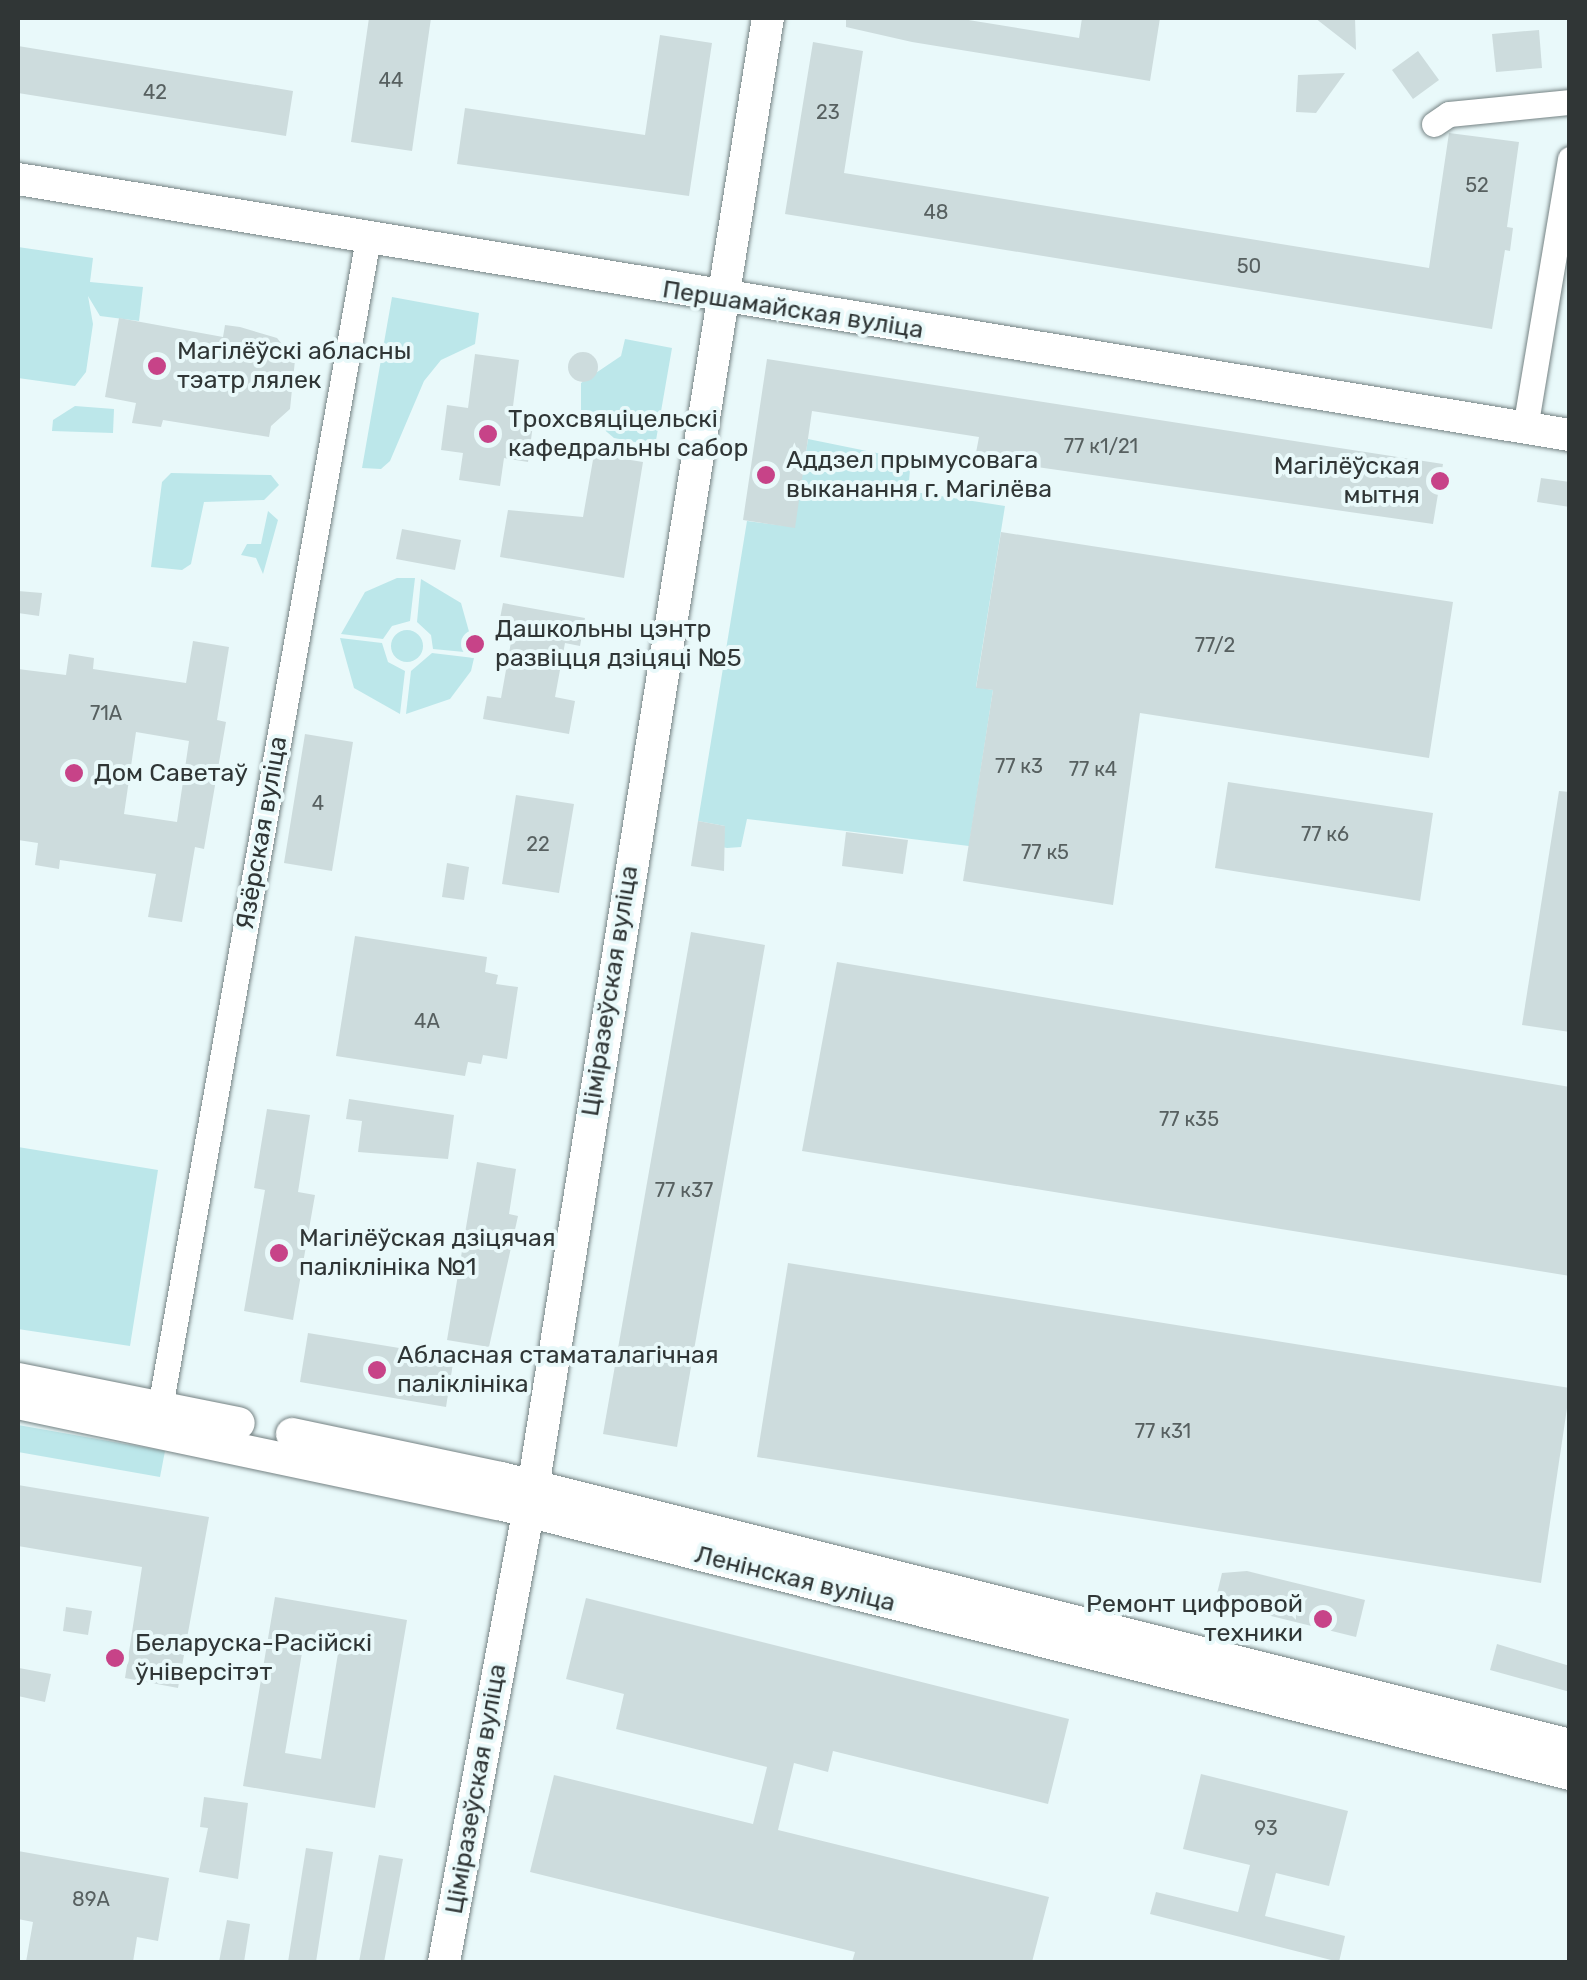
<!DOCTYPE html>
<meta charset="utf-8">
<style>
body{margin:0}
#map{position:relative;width:1587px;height:1980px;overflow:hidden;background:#e9f9fa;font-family:Rubik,sans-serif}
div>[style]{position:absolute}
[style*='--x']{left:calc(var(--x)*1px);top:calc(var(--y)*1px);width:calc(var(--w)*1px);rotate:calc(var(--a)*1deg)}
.green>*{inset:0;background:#bce7ea}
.round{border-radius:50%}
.building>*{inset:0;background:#cddcdd}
.roads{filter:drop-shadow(0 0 2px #758283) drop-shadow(0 0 2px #758283)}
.minor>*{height:25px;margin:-12.5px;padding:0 12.5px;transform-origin:12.5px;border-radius:12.5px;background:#fff}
.major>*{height:32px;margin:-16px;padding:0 16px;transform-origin:16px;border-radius:16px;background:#fff}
.dots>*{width:28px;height:28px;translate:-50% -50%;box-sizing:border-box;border:5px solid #e9f9fa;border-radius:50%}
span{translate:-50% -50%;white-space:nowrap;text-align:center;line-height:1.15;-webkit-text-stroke:8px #e9f9fa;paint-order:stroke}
.number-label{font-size:20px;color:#576060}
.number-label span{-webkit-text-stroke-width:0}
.street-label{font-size:25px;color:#303636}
.poi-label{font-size:25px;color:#303636}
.left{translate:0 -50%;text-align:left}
.right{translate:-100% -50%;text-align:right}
.frame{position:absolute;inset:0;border:20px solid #303636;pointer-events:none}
</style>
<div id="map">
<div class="green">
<i style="clip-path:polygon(18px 247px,93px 258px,90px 282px,143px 287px,139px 321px,100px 316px,88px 296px,93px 324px,86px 372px,75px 386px,18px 378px)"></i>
<i style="clip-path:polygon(392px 297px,479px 313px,475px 344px,441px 360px,424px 381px,390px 461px,381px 469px,362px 468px)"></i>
<i style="clip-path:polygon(625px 339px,672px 348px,655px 446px,614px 438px,581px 410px,581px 383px,621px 356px)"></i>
<i style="clip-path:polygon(75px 406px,114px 409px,113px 433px,52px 431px,53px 420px)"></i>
<i style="clip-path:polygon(808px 439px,911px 460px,908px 491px,1005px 506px,976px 687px,993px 690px,969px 846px,747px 819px,741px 847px,727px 848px,722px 847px,725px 826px,698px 821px,747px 521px,794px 527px)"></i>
<i style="clip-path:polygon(171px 473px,271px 475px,279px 485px,264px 500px,204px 502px,191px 564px,182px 570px,151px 567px,162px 482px)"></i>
<i style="clip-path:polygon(268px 511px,278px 520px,263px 574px,256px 558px,241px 555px,247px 544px,261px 544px)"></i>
<i style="clip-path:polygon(397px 578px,415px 578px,410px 621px,392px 626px,383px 639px,341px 634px,365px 592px)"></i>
<i style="clip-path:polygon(421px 579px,461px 603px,475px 653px,433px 649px,431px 635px,417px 622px)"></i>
<i class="round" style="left:391px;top:630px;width:32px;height:32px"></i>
<i style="clip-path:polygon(340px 638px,382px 643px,388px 662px,405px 671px,400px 714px,354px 688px)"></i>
<i style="clip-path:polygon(432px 653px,474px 658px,471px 671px,450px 699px,406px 714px,411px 671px)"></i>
<i style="clip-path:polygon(18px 1147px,158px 1170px,130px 1346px,18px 1329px)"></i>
<i style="clip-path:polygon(18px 1425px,165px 1451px,160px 1477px,18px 1452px)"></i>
</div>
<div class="building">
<i style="clip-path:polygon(369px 18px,431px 18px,412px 151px,351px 142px)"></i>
<i style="clip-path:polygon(846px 18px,956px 18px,1079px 38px,1082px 18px,1160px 18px,1150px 81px,912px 42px,846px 27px)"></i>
<i style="clip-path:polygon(1315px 18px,1355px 18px,1356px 50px)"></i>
<i style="clip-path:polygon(1539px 30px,1542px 68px,1496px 72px,1492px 34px)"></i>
<i style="clip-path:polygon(660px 35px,712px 43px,689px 196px,457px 164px,465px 108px,645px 135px)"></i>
<i style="clip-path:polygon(813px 42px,863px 51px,844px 173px,1429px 268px,1449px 133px,1519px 142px,1507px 227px,1513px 228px,1510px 251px,1505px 250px,1492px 329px,785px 214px)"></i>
<i style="clip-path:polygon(18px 46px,293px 91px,286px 136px,18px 93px)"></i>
<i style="clip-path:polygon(1418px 51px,1439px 80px,1413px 99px,1392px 70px)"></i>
<i style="clip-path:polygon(1345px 73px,1316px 113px,1296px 112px,1298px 75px)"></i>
<i style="clip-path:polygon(119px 318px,223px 337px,225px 325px,240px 327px,277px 338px,295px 360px,290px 409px,271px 426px,269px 437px,163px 420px,161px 427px,132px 423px,136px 403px,105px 397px)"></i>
<i class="round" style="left:568px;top:352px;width:30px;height:30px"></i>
<i style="clip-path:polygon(475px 354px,519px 360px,512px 414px,534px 417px,528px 462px,504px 458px,500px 486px,459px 480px,463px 453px,441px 450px,447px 405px,468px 408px)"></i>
<i style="clip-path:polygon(767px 359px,1443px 464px,1433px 524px,975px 458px,979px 437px,812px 411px,795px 528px,743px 520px)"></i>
<i style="clip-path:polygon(594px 454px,643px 462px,624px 578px,500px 557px,508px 510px,583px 517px)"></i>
<i style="clip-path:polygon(1541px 478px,1570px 482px,1570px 507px,1537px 502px)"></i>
<i style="clip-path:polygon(402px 529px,461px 540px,455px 570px,396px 559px)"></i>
<i style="clip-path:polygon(1001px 532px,1453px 602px,1429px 758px,1140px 713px,1113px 905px,963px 881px,993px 690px,976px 688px)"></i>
<i style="clip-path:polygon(18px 591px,42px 593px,39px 616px,18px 613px)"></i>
<i style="clip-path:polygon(503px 603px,585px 618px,580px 646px,565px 643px,555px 697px,575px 701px,569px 734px,483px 719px,487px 696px,501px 698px,511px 642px,496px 639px)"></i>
<i style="clip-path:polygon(evenodd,193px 641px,229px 647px,217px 720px,226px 722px,204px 849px,195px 847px,182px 922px,148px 917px,156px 874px,60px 860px,59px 869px,35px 865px,38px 843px,18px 840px,18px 669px,66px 675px,69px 654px,94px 658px,93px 669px,186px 683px,193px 641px,136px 732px,189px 741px,177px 822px,124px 814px,136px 732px)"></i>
<i style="clip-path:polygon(305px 734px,353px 742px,332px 871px,284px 863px)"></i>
<i style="clip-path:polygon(1228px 782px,1433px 813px,1420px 901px,1215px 868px)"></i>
<i style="clip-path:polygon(1559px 791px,1570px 792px,1570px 1032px,1522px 1025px)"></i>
<i style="clip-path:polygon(516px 795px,574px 804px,559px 893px,502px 884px)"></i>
<i style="clip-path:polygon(698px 821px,725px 826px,724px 871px,691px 866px)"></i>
<i style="clip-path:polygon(846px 832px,908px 840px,903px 874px,842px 866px)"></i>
<i style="clip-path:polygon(447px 863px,469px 867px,464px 900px,442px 897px)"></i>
<i style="clip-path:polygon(691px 932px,765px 945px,677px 1447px,603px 1434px)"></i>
<i style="clip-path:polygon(355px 936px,487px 957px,485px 972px,498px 975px,496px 984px,518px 987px,507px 1059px,483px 1055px,481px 1064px,468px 1062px,465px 1076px,336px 1056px)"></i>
<i style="clip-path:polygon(837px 962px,1570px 1087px,1570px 1276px,802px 1151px)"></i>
<i style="clip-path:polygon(349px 1099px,454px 1115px,448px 1159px,358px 1152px,362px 1121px,346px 1119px)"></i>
<i style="clip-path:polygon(267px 1109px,310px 1115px,298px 1192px,315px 1195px,293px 1320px,244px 1311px,265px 1190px,254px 1188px)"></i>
<i style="clip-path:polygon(477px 1162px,516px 1169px,509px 1214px,518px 1216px,489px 1347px,447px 1340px)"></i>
<i style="clip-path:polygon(788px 1263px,1570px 1388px,1541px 1583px,757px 1457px)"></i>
<i style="clip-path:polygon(308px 1333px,454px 1357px,446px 1407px,300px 1382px)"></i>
<i style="clip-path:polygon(18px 1485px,209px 1517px,178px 1688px,125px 1678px,142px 1567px,18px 1546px)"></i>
<i style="clip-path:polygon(1247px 1571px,1365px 1600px,1356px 1637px,1215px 1602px,1222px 1573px)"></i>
<i style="clip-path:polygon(evenodd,275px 1597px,407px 1620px,375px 1808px,243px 1786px,275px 1597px,304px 1641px,339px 1647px,321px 1759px,285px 1753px,304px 1641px)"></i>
<i style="clip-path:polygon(586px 1598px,1069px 1719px,1048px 1804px,833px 1751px,828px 1772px,794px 1763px,778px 1830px,1049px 1897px,1032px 1962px,852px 1962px,855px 1952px,530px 1872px,554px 1775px,753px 1824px,767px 1767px,616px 1729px,624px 1694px,566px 1679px)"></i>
<i style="clip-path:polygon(66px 1607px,92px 1611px,88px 1635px,63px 1631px)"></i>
<i style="clip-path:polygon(1497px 1644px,1570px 1666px,1570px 1692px,1490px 1670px)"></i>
<i style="clip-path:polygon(19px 1668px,51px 1674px,45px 1702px,18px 1696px)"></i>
<i style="clip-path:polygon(1201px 1774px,1348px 1811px,1329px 1886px,1276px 1873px,1265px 1916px,1345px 1936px,1339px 1962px,1150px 1914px,1156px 1892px,1238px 1912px,1250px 1865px,1183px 1849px)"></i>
<i style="clip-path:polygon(204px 1797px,248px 1803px,238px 1879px,199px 1872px,208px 1828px,200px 1827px)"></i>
<i style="clip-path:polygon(306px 1848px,333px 1852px,316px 1962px,288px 1962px)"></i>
<i style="clip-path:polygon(18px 1851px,169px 1878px,158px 1941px,137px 1937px,133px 1962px,26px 1962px,33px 1922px,18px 1919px)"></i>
<i style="clip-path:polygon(379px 1855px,403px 1859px,384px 1962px,359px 1962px)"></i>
<i style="clip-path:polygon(227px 1920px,250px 1924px,244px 1962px,219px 1962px)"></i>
</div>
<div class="roads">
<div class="minor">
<i style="--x:1434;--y:124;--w:18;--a:-34"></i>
<i style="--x:1449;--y:114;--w:122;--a:-5.7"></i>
<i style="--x:1525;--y:428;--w:273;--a:-80.5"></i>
<i style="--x:157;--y:1424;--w:1205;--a:-79.91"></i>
</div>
<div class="major">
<i style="--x:18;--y:179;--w:1573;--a:9.37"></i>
<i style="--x:18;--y:1379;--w:225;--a:11.3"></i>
<i style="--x:18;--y:1403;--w:491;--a:11.9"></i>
<i style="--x:499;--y:1504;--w:1105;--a:14.15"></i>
<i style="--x:292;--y:1434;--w:214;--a:11.9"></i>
<i style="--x:501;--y:1478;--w:1102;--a:14.02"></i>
<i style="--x:444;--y:1962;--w:482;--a:-79.4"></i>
<i style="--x:533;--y:1488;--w:1489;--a:-80.92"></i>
</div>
</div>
<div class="dots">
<i style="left:157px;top:366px;background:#c74388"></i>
<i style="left:488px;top:434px;background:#c74388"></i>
<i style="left:766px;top:475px;background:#c74388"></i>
<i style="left:1440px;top:481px;background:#c74388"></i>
<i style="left:475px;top:644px;background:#c74388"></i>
<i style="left:74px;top:773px;background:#c74388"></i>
<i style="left:279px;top:1253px;background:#c74388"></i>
<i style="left:377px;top:1370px;background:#c74388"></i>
<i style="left:1323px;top:1619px;background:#c74388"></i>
<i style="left:115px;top:1658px;background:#c74388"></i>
</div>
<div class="number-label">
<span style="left:391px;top:80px">44</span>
<span style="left:155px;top:92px">42</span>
<span style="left:828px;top:112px">23</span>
<span style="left:1477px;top:185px">52</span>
<span style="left:936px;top:212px">48</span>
<span style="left:1249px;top:266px">50</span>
<span style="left:1101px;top:446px">77 к1/21</span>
<span style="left:1215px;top:645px">77/2</span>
<span style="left:106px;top:713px">71А</span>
<span style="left:1019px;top:766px">77 к3</span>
<span style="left:1093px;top:769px">77 к4</span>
<span style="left:318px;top:803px">4</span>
<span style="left:1325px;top:834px">77 к6</span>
<span style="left:538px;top:844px">22</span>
<span style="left:1045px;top:852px">77 к5</span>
<span style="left:427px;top:1021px">4А</span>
<span style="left:1189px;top:1119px">77 к35</span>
<span style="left:684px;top:1190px">77 к37</span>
<span style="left:1163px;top:1431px">77 к31</span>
<span style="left:1266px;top:1828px">93</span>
<span style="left:91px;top:1899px">89А</span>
</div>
<div class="street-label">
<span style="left:793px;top:310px;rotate:9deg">Першамайская вуліца</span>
<span style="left:262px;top:833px;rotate:-80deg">Язёрская вуліца</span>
<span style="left:610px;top:991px;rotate:-81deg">Ціміразеўская вуліца</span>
<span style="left:795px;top:1579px;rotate:14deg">Ленінская вуліца</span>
<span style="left:476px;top:1789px;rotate:-80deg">Ціміразеўская вуліца</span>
</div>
<div class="poi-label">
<span class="left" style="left:177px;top:366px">Магілёўскі абласны<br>тэатр лялек</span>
<span class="left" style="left:508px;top:434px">Трохсвяціцельскі<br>кафедральны сабор</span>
<span class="left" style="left:786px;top:475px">Аддзел прымусовага<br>выканання г. Магілёва</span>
<span class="right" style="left:1420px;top:481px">Магілёўская<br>мытня</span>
<span class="left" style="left:495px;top:644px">Дашкольны цэнтр<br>развіцця дзіцяці №5</span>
<span class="left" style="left:94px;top:773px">Дом Саветаў</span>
<span class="left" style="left:299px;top:1253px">Магілёўская дзіцячая<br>паліклініка №1</span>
<span class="left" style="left:397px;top:1370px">Абласная стаматалагічная<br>паліклініка</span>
<span class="right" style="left:1303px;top:1619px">Ремонт цифровой<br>техники</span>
<span class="left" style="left:135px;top:1658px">Беларуска-Расійскі<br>ўніверсітэт</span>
</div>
<div class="frame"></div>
</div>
